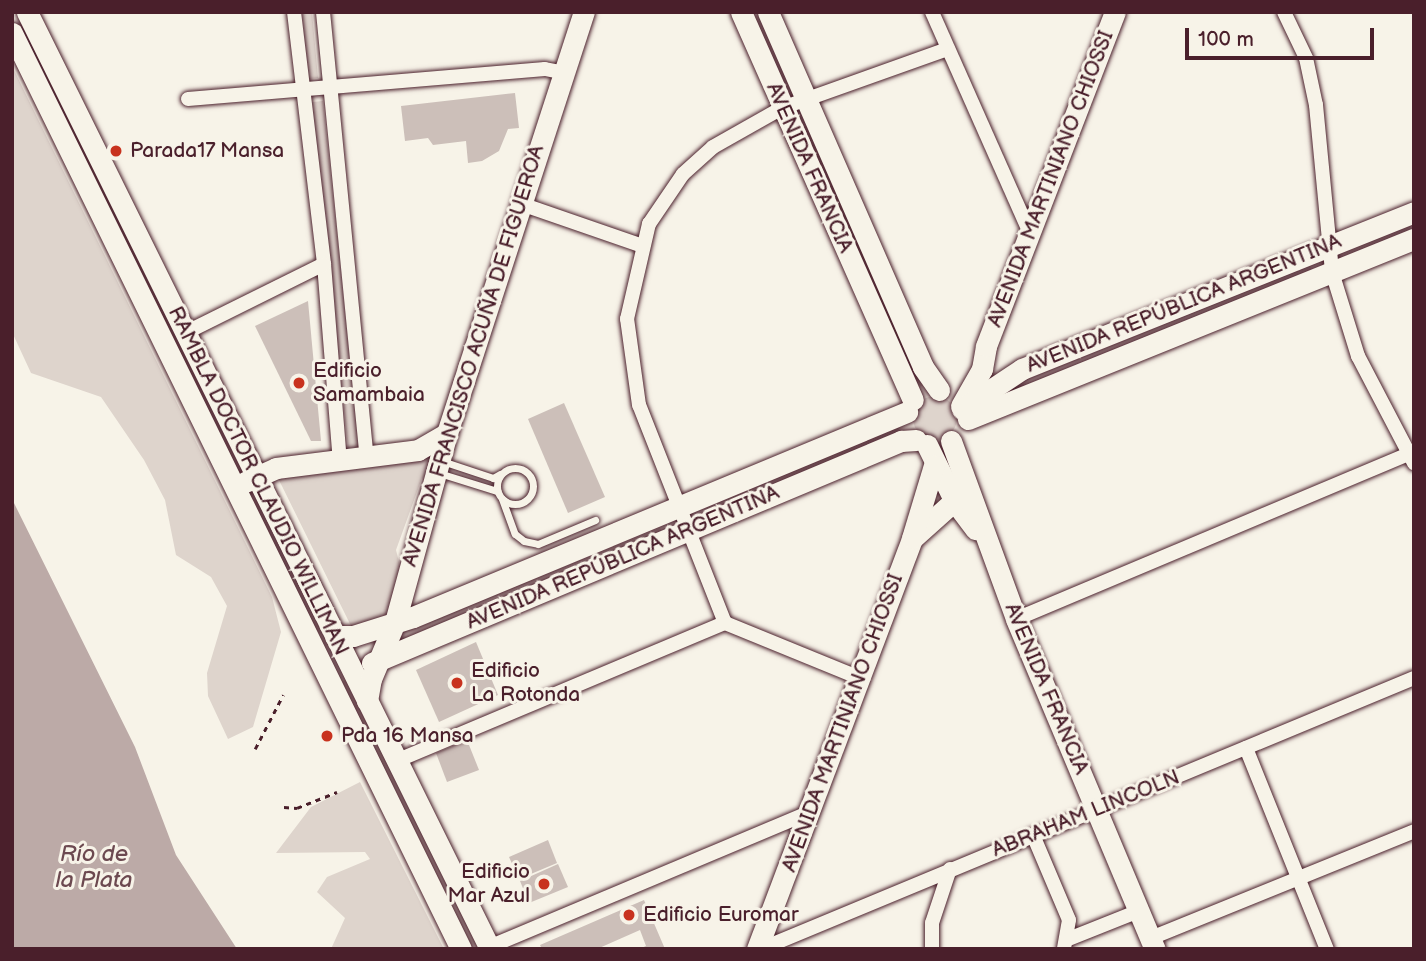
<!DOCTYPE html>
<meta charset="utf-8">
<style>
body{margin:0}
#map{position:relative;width:1426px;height:961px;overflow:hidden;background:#f7f3e8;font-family:"Balsamiq Sans",sans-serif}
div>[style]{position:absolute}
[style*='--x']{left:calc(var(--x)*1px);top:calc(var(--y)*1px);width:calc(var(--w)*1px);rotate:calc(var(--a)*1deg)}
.green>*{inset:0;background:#ded4cc}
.round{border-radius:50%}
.water>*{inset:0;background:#bcaaa7}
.building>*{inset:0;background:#ccbfb9}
.path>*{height:2.5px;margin-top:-1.25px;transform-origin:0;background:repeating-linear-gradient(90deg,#4a1f2b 0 5px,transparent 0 10px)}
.roads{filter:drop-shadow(0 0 2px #4a1f2b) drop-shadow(0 0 2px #4a1f2b)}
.lane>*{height:7px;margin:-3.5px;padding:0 3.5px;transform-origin:3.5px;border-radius:3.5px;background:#f7f3e8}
.lane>.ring{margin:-3.5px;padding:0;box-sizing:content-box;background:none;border:7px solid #f7f3e8;border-radius:50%}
.street>*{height:14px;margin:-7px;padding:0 7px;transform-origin:7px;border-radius:7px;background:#f7f3e8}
.secondary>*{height:21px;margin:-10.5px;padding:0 10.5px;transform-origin:10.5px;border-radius:10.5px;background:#f7f3e8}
.dots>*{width:19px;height:19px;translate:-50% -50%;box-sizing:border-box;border:4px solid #f7f3e8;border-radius:50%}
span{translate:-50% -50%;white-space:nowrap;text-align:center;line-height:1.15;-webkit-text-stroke:6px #f7f3e8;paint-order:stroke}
.poi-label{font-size:21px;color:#4a1f2b}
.left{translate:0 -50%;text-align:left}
.right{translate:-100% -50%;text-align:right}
.street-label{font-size:21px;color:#4a1f2b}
.water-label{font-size:23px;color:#6c4950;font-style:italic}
.frame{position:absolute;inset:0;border:14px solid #4a1f2b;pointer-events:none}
.scale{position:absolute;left:1185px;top:28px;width:189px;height:32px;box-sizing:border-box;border:4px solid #4a1f2b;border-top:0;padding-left:9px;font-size:21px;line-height:24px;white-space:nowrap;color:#4a1f2b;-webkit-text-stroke:5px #f7f3e8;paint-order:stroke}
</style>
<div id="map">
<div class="green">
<i style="clip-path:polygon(302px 12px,312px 12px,318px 78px,308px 79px)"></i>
<i style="clip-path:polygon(12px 66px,272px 597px,281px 632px,253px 727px,228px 739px,208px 696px,207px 673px,227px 606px,211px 577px,176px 555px,165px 500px,144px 460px,101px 397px,31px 373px,12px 332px)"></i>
<i style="clip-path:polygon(323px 101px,359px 447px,348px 448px,312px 102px)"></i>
<i style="clip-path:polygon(808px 125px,926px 384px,917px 388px,803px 128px)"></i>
<i style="clip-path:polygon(75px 129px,246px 470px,240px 475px,75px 142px)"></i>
<i style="clip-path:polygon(1310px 263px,1312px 271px,983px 402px,1026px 373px)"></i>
<i class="round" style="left:913px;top:396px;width:44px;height:44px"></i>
<i style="clip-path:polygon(898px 426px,901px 434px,708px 514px,705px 508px)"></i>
<i style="clip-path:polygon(433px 457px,426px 485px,422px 478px,396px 550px,400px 566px,386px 620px,352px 628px,278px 478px,283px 473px)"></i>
<i style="clip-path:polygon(257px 498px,327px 640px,312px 626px,253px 500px)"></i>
<i style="clip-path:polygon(660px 528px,663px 534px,398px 642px,400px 633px)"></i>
<i style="clip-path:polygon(347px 679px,481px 949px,471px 949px,342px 682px)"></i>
<i style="clip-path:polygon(360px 782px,444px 949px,331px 949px,345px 918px,317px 892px,327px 877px,370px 859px,365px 852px,276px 853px,311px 807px)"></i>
</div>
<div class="water">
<i style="clip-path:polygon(12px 499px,135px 747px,176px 855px,237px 949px,12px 949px)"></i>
</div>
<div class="building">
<i style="clip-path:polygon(515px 93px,519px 128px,508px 129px,499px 151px,482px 161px,468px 163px,466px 141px,433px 145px,428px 138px,405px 141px,401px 106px)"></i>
<i style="clip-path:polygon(308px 301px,321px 441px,311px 441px,255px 326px)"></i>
<i style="clip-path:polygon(564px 403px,605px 497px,568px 513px,528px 419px)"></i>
<i style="clip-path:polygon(476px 642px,498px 695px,439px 722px,416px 670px)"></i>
<i style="clip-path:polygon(467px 740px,479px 770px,447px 782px,436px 753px)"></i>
<i style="clip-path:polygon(548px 840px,557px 863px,519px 879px,509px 857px)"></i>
<i style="clip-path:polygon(558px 864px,568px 887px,529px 903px,520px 881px)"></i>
<i style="clip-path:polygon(644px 900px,665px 949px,639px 949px,646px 946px,640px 930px,597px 949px,542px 949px,540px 945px)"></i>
</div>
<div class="path">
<i style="--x:255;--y:749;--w:61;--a:-62.6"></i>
<i style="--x:284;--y:807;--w:13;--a:4"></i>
<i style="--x:297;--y:808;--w:43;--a:-21.8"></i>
</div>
<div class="roads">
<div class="lane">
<i style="--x:442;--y:461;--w:54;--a:18.4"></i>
<i style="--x:493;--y:478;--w:8;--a:-30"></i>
<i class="ring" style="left:497px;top:468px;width:29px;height:29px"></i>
<i style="--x:439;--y:473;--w:61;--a:17.2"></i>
<i style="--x:502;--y:499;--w:37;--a:70"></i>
<i style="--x:515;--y:534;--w:11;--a:38"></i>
<i style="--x:524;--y:541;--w:14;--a:12"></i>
<i style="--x:538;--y:544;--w:62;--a:-22.8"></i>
</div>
<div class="street">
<i style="--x:294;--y:12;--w:254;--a:83.2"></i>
<i style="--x:324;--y:264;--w:198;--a:85.4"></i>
<i style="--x:323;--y:12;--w:447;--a:84.4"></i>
<i style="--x:932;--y:12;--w:242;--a:66.1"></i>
<i style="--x:1284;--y:12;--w:51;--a:64.4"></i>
<i style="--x:1306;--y:58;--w:48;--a:78"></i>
<i style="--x:1316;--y:105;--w:168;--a:84.5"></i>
<i style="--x:1332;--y:272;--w:88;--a:72.8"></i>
<i style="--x:1358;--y:356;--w:121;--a:62.4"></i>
<i style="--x:188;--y:99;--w:358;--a:-4.8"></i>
<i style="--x:545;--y:69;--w:20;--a:11"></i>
<i style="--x:521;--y:204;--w:129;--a:19"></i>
<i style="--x:185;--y:333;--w:155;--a:-26.4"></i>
<i style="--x:1016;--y:619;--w:432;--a:-22.8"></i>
<i style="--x:860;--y:678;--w:146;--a:-157.8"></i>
<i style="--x:725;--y:623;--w:234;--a:-111.5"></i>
<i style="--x:639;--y:405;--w:87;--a:-97.9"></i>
<i style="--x:627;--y:319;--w:98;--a:-77"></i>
<i style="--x:649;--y:224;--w:60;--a:-55.8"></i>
<i style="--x:683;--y:174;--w:40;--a:-42"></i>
<i style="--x:713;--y:147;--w:79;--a:-29.5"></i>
<i style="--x:782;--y:108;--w:176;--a:-19.6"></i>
<i style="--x:1246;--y:748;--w:217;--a:68.1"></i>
<i style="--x:396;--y:761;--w:357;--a:-22.8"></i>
<i style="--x:1033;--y:835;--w:92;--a:67"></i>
<i style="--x:1069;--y:920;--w:29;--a:100"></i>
<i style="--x:1151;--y:938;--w:284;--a:-22.1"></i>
<i style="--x:1066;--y:940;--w:79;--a:-21.7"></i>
<i style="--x:489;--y:947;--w:348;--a:-22.8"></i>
<i style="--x:761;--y:949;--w:707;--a:-22.54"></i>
<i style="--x:932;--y:949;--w:26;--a:-90"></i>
<i style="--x:932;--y:923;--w:57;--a:-71.6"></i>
</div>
<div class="secondary">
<i style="--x:27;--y:12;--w:1045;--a:63.7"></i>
<i style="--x:741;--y:12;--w:424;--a:66.1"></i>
<i style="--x:768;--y:12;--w:387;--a:66.4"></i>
<i style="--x:923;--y:367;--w:28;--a:55"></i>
<i style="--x:12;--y:33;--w:1020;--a:63.89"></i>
<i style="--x:961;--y:406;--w:43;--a:-60.4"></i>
<i style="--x:982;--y:369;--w:23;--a:-80"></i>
<i style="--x:986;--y:346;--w:358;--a:-68.9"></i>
<i style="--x:962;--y:409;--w:72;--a:-33.7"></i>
<i style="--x:1022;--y:369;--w:422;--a:-21.8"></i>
<i style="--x:968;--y:419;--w:481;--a:-22"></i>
<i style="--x:951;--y:441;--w:189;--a:69.9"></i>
<i style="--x:1016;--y:619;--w:358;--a:67.2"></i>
<i style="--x:927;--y:445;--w:64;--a:63.8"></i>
<i style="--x:955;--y:502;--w:34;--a:53"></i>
<i style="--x:245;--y:482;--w:34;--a:-24"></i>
<i style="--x:276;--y:468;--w:143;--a:-7.2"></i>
<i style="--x:418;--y:450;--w:34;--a:-30"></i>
<i style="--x:914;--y:537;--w:66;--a:-41.9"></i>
<i style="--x:335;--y:636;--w:18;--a:0"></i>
<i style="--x:353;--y:636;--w:63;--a:-17.6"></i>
<i style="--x:413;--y:617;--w:535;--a:-22.54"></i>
<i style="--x:372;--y:663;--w:574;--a:-22.77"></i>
<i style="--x:901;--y:441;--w:15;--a:-4"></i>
<i style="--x:367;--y:701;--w:22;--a:-80"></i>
<i style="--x:371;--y:679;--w:62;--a:-67.2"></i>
<i style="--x:395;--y:622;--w:196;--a:-74.6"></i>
<i style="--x:447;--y:433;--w:443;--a:-72"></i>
<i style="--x:757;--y:949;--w:439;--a:-69.3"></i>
<i style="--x:912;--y:538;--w:76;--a:-73.2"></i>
</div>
</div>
<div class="dots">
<i style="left:116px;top:151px;background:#c8321e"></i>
<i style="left:299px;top:383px;background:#c8321e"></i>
<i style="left:457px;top:683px;background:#c8321e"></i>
<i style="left:327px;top:736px;background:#c8321e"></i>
<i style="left:544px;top:884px;background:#c8321e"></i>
<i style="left:629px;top:915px;background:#c8321e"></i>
</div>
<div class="poi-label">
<span class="left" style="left:130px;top:151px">Parada17 Mansa</span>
<span class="left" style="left:313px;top:383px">Edificio<br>Samambaia</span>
<span class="left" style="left:471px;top:683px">Edificio<br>La Rotonda</span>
<span class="left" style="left:341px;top:736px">Pda 16 Mansa</span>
<span class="right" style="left:530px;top:884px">Edificio<br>Mar Azul</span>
<span class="left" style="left:643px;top:915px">Edificio Euromar</span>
</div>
<div class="street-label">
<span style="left:809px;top:168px;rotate:66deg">AVENIDA FRANCIA</span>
<span style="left:1051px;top:179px;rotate:-69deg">AVENIDA MARTINIANO CHIOSSI</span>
<span style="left:1184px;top:304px;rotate:-22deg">AVENIDA REPÚBLICA ARGENTINA</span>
<span style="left:474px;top:356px;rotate:-73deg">AVENIDA FRANCISCO ACUÑA DE FIGUEROA</span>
<span style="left:258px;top:481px;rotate:64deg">RAMBLA DOCTOR CLAUDIO WILLIMAN</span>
<span style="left:623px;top:558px;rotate:-23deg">AVENIDA REPÚBLICA ARGENTINA</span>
<span style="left:1046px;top:689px;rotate:67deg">AVENIDA FRANCIA</span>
<span style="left:843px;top:723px;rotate:-70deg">AVENIDA MARTINIANO CHIOSSI</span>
<span style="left:1086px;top:814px;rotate:-22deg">ABRAHAM LINCOLN</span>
</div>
<div class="water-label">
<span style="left:94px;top:867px">Río de<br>la Plata</span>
</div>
<div class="frame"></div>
<div class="scale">100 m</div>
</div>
